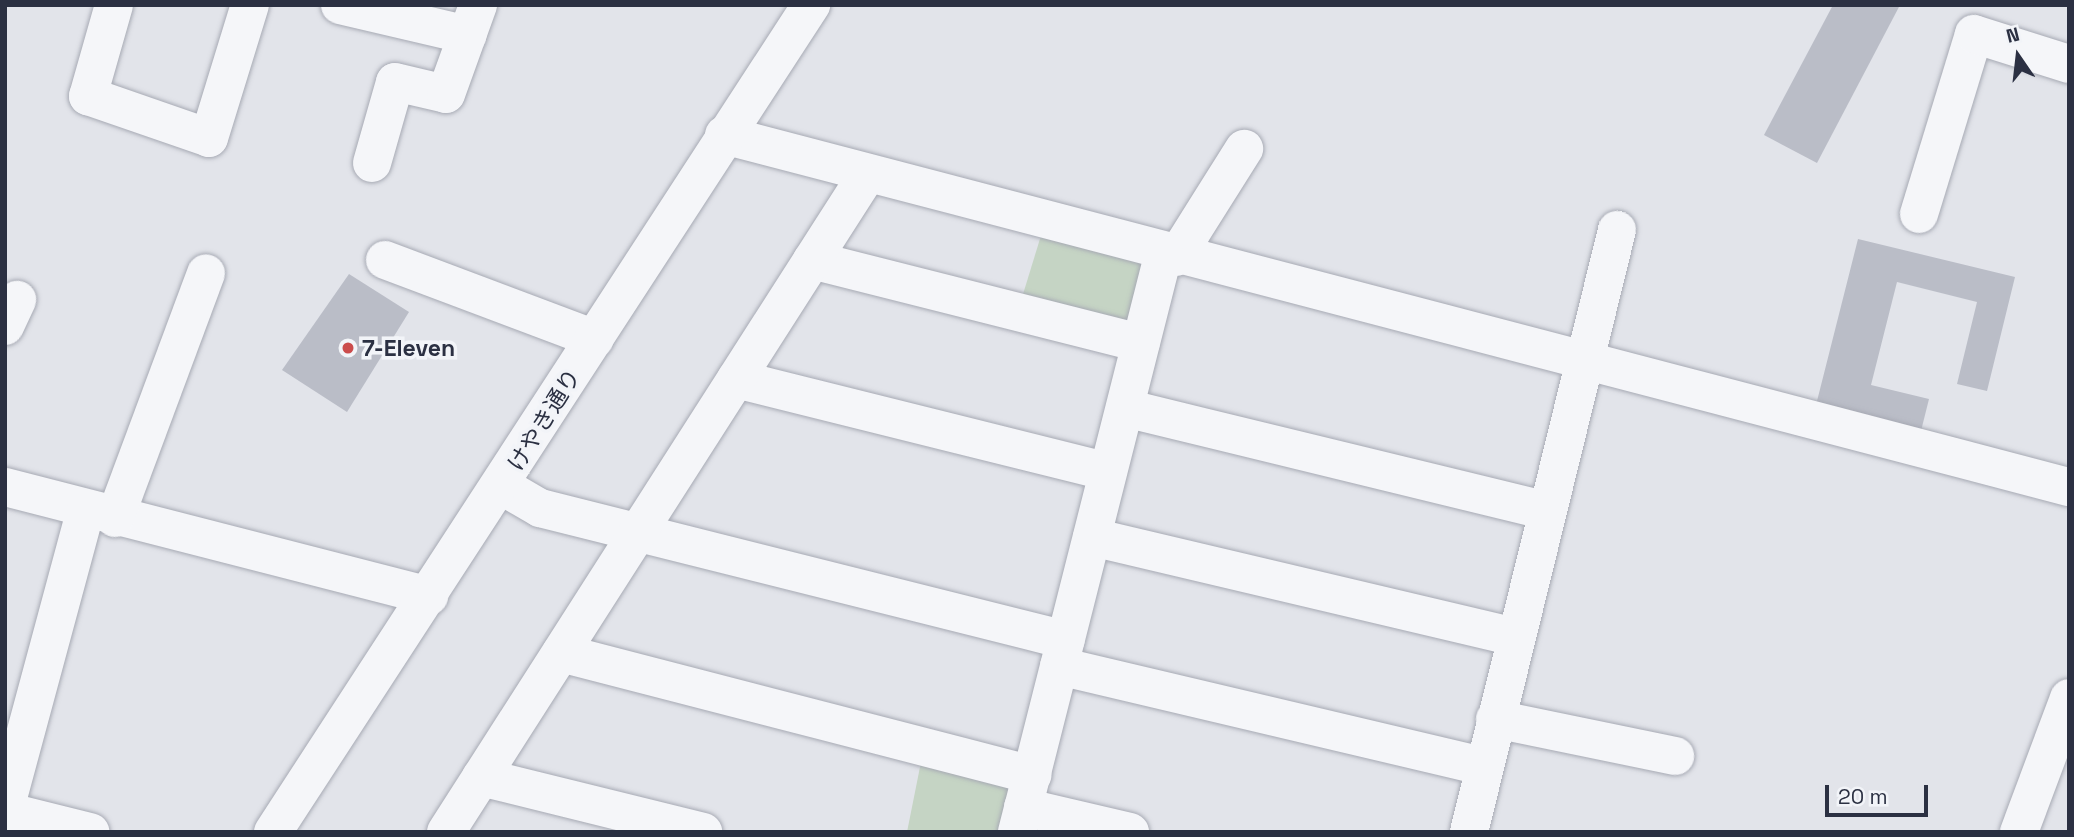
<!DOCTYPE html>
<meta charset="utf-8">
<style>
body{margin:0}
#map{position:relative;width:2074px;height:837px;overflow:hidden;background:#e2e4ea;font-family:"Space Grotesk","Noto Sans JP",sans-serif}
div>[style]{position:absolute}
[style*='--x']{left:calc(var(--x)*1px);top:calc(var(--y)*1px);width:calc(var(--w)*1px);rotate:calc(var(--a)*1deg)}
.green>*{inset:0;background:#c5d4c4}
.building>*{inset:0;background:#babdc7}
.roads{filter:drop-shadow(0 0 2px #a7aab4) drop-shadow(0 0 2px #a7aab4)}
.minor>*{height:38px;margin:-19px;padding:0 19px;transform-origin:19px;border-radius:19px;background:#f5f6f9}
.dots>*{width:19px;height:19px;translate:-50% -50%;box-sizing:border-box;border:4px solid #f2f4f8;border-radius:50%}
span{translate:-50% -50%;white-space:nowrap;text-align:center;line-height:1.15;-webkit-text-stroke:7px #f2f4f8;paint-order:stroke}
.poi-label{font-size:23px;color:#2b3042;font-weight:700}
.left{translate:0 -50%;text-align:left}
.street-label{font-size:23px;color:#2b3042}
.frame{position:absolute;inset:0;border:7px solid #2b3042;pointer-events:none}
.north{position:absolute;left:1983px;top:21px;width:70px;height:70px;-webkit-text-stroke:5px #f2f4f8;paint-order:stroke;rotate:346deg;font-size:19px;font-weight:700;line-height:28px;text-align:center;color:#2b3042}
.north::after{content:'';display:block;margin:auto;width:24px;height:32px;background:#2b3042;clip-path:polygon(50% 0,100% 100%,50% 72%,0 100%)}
.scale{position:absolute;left:1825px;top:785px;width:103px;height:32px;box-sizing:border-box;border:4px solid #2b3042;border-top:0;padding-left:9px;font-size:21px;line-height:24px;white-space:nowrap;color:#2b3042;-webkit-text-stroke:5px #f2f4f8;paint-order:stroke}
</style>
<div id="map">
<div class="green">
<i style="clip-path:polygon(1043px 229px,1143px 255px,1138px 325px,1020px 304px)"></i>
<i style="clip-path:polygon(923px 752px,1013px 776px,1012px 832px,907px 832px)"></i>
</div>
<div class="building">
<i style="clip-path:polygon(1833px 5px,1900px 5px,1817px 163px,1764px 135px)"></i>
<i style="clip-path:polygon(1858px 239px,2015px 277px,1987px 391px,1957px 384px,1977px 302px,1897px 282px,1871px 385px,1929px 399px,1921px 431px,1816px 405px)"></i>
<i style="clip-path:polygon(349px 274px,409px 312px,347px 412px,282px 370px)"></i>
</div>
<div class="roads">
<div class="minor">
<i style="--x:114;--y:5;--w:95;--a:105.9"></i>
<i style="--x:88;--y:96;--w:128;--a:19.1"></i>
<i style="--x:209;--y:138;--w:139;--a:-72.9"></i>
<i style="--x:340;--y:5;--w:131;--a:13.2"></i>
<i style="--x:724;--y:135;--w:1390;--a:14.67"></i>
<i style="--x:372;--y:163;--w:84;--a:-74.1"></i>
<i style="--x:395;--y:82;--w:52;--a:13.2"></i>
<i style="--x:446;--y:94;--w:95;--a:-70.2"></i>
<i style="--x:1919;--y:214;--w:188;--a:-73"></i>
<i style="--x:1974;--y:34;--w:100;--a:17.5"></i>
<i style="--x:1176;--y:257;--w:128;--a:-57.8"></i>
<i style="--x:385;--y:260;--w:224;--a:20.6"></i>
<i style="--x:812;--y:260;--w:339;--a:14.2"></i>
<i style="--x:5;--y:326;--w:29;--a:-65"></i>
<i style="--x:736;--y:379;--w:383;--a:14"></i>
<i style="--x:1125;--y:408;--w:434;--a:13.7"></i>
<i style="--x:502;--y:486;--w:44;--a:30.1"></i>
<i style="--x:540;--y:508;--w:542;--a:14.09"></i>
<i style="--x:5;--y:487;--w:438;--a:14.4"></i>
<i style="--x:115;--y:518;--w:261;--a:-69.6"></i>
<i style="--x:1092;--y:537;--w:436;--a:13.3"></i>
<i style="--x:561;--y:653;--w:487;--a:14.5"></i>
<i style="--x:1059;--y:666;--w:436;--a:13.3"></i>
<i style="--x:1495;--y:719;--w:184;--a:11.6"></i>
<i style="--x:481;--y:777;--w:229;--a:13.9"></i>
<i style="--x:1023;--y:807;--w:110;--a:13.2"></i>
<i style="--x:5;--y:809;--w:311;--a:-74.9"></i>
<i style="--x:5;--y:811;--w:88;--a:13.9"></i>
<i style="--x:273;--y:832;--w:987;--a:-56.95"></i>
<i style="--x:446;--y:832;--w:779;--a:-57.37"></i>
<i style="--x:1017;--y:832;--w:598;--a:-75.78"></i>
<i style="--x:1469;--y:832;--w:620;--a:-76.19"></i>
<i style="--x:2019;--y:832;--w:143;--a:-69.5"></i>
</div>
</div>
<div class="dots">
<i style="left:348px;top:348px;background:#cb4c4c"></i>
</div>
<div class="poi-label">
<span class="left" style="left:362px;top:348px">7-Eleven</span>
</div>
<div class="street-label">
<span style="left:544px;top:420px;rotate:-58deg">けやき通り</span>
</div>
<div class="frame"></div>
<div class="north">N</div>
<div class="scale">20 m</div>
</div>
